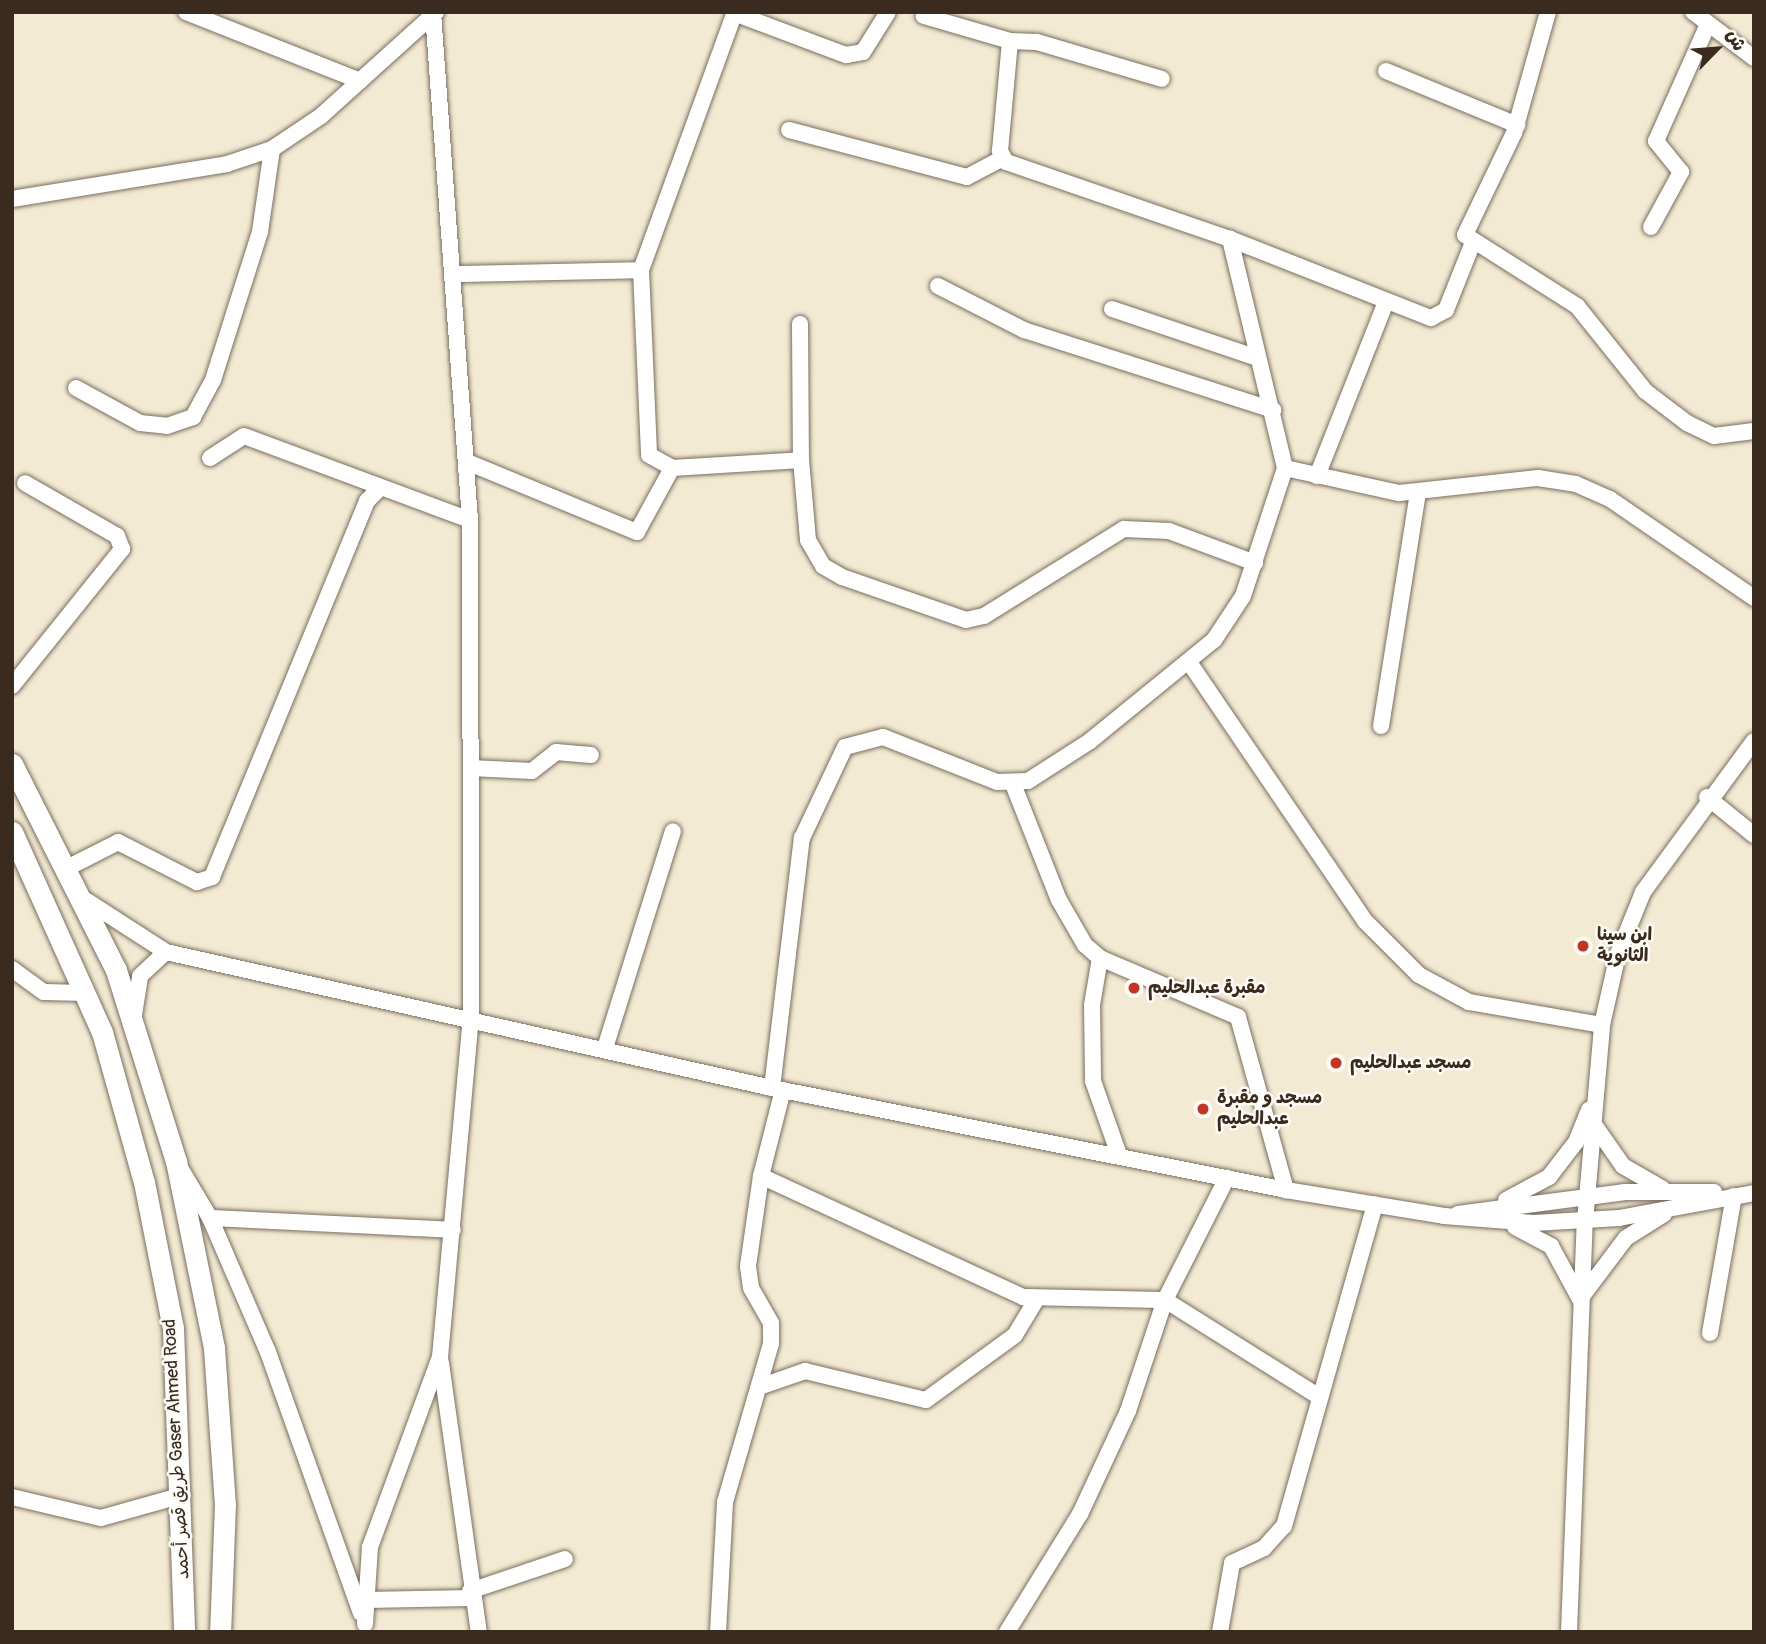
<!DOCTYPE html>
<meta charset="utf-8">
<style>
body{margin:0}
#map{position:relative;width:1766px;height:1644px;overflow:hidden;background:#f3ead3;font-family:Pangolin,"Playpen Sans Arabic",sans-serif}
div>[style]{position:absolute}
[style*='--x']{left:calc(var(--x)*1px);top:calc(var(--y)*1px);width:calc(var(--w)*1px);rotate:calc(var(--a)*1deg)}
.roads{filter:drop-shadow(0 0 2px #7b6d5d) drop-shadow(0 0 2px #7b6d5d)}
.minor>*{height:16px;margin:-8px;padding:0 8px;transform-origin:8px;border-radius:8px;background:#fff}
.major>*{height:21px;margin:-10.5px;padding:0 10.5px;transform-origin:10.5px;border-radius:10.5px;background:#fff}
.dots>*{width:19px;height:19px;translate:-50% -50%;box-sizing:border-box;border:4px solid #fdfcf7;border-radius:50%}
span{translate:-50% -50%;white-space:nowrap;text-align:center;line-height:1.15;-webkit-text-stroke:5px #fdfcf7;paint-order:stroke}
.poi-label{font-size:18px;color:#3b2a1e;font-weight:700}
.left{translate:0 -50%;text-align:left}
.street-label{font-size:18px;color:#3b2a1e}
.frame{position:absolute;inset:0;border:14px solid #3b2a1e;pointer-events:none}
.north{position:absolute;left:1682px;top:14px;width:70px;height:70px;-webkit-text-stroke:5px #fdfcf7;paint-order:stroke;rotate:65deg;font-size:19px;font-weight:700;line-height:28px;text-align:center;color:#3b2a1e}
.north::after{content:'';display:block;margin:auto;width:24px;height:32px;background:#3b2a1e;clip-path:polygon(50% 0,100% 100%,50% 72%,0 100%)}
</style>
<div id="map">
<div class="roads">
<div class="minor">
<i style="--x:186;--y:12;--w:187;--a:21.6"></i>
<i style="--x:1548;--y:12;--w:126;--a:105.7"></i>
<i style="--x:1514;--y:133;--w:113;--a:115.7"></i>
<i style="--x:1465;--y:235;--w:133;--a:32.4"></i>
<i style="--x:1577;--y:306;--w:109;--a:51.3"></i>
<i style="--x:1645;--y:391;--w:53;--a:37.3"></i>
<i style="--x:1687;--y:423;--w:30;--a:26"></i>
<i style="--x:1714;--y:436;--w:40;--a:-7.1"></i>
<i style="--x:1693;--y:12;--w:76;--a:37"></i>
<i style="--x:734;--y:13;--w:120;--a:20.6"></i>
<i style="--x:846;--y:55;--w:17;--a:-10"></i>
<i style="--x:863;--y:52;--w:47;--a:-58"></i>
<i style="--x:1010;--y:41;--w:27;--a:2"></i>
<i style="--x:1037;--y:42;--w:130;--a:16.5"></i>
<i style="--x:1386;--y:71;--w:142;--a:22.4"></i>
<i style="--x:789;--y:130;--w:184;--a:14.8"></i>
<i style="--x:967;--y:177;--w:41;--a:-27.8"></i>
<i style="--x:12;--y:199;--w:218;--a:-9.2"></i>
<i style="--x:227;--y:164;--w:47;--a:-18.4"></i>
<i style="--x:272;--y:149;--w:59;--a:-34"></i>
<i style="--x:321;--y:116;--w:155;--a:-42.1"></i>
<i style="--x:1651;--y:227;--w:63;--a:-61.4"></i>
<i style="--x:1681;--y:172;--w:40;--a:-129"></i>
<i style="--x:1656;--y:141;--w:128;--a:-66"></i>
<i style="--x:1230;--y:239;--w:216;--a:21.5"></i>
<i style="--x:1431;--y:318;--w:17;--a:-28"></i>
<i style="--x:1446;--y:310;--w:73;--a:-68.3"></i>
<i style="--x:641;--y:270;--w:185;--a:87.5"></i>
<i style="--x:649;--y:455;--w:26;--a:29"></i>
<i style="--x:672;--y:468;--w:129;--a:-3.5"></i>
<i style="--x:801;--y:460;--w:80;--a:85"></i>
<i style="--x:808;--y:540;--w:30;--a:60"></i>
<i style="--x:823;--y:566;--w:22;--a:30"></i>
<i style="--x:842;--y:577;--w:131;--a:19.1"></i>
<i style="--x:966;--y:620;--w:18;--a:-13"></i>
<i style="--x:984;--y:616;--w:165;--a:-31.9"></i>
<i style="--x:1124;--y:529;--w:45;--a:2.5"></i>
<i style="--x:1169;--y:531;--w:92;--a:20.4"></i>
<i style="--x:457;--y:274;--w:184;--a:-1.2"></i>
<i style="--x:641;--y:270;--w:275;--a:-70"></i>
<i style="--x:938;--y:286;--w:97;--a:27.1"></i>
<i style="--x:1024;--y:330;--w:262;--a:17.8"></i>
<i style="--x:1112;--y:309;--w:154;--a:18.6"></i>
<i style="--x:800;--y:324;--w:136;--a:89.6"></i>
<i style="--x:76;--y:388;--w:73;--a:28.7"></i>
<i style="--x:140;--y:423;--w:27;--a:6"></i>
<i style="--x:167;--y:426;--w:28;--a:-19"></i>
<i style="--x:193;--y:417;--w:42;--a:-61.6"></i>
<i style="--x:213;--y:380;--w:155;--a:-72.4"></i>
<i style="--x:260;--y:232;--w:84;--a:-81.8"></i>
<i style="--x:210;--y:458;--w:40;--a:-32.9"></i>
<i style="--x:244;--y:436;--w:241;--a:20.4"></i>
<i style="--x:467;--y:462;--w:184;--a:22.4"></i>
<i style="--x:637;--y:532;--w:73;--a:-61.3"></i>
<i style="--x:1285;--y:468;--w:117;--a:12.4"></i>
<i style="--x:1399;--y:493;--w:140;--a:-6.2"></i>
<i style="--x:1538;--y:478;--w:38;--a:9"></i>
<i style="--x:1576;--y:484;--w:37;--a:24"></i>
<i style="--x:1610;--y:499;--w:175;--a:34.5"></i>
<i style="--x:1317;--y:476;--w:187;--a:-68.4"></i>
<i style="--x:1189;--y:662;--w:313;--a:55.8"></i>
<i style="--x:1365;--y:921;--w:76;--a:45"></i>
<i style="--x:1419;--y:975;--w:57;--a:28.4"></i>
<i style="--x:1469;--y:1002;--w:135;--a:9.8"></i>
<i style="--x:12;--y:686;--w:176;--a:-51.2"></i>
<i style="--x:122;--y:549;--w:14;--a:-111"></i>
<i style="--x:117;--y:536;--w:106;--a:-150.1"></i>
<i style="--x:1381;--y:726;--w:236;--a:-81"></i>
<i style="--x:471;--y:768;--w:61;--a:2.8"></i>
<i style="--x:532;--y:771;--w:31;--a:-38"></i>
<i style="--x:556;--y:752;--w:35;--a:5"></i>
<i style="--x:1013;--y:784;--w:125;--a:68.4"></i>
<i style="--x:1059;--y:900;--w:52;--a:60"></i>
<i style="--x:1085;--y:945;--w:20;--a:41"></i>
<i style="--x:1100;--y:958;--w:150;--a:23.1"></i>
<i style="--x:1238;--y:1017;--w:180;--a:74.5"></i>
<i style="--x:1707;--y:797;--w:60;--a:39"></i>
<i style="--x:69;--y:867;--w:55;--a:-27"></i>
<i style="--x:118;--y:842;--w:89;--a:26.9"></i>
<i style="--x:197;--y:882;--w:16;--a:-18"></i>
<i style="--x:212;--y:877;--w:407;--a:-67.6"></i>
<i style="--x:367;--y:501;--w:16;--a:-45"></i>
<i style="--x:87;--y:901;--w:94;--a:32.8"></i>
<i style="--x:166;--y:952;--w:621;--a:12.65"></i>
<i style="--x:772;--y:1088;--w:524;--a:11.22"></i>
<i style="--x:1286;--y:1190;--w:160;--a:9.3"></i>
<i style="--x:1444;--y:1216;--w:90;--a:4.4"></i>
<i style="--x:1534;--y:1223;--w:85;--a:-3.4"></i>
<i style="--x:1619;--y:1218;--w:137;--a:-10.5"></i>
<i style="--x:1100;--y:958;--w:48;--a:99.7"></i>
<i style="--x:1092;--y:1005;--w:76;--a:89.2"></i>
<i style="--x:1093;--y:1081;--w:78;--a:70.6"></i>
<i style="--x:12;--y:969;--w:39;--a:36"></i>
<i style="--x:44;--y:992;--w:42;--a:1.4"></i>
<i style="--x:134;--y:1015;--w:39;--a:-81"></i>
<i style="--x:140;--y:976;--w:35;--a:-43"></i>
<i style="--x:605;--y:1048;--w:227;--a:-72.6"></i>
<i style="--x:772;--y:1088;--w:252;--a:-83.2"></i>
<i style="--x:802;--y:838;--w:101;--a:-64.7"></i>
<i style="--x:845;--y:747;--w:39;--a:-15"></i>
<i style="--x:883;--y:737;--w:123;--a:21.5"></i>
<i style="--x:997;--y:782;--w:31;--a:-2"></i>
<i style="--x:1028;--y:781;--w:74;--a:-32.8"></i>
<i style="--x:1090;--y:741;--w:160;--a:-39.2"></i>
<i style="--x:1214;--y:640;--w:53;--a:-56.6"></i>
<i style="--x:1243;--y:596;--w:135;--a:-71.8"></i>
<i style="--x:1285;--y:468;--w:236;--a:-103.5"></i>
<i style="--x:1230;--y:239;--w:237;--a:-161"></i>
<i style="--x:1006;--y:162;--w:13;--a:-119"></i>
<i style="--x:1000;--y:151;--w:110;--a:-84.8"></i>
<i style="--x:1010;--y:41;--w:90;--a:-163.8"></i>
<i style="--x:1593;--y:1123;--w:52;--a:55.1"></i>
<i style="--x:1623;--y:1166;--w:46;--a:29.9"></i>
<i style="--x:182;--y:1171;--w:55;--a:59.2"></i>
<i style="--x:210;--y:1218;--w:146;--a:66.6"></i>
<i style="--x:268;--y:1352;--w:277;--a:70.4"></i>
<i style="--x:761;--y:1176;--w:289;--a:24.8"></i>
<i style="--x:1023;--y:1297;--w:142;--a:1.2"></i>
<i style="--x:1165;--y:1300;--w:181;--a:32.1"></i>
<i style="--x:1506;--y:1200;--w:49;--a:-28.1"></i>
<i style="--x:1549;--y:1177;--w:44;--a:-52.4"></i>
<i style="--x:1576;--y:1142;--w:35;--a:-68"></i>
<i style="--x:1458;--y:1214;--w:167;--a:-7.5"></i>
<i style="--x:1624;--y:1192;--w:90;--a:0"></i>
<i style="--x:210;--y:1218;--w:243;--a:2.8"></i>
<i style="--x:1515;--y:1227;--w:41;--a:27.8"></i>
<i style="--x:1551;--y:1246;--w:63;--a:61.4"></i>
<i style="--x:1583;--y:1295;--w:71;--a:-53"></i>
<i style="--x:1626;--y:1238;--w:45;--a:-32.3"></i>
<i style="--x:1710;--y:1333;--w:139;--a:-80.1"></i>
<i style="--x:441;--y:1363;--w:272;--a:82"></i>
<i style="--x:762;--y:1386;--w:46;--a:-19.2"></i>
<i style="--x:805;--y:1371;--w:124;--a:13.5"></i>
<i style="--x:926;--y:1400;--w:110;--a:-36.1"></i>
<i style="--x:1015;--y:1335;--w:41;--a:-59"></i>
<i style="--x:12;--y:1497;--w:91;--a:13.3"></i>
<i style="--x:101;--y:1518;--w:85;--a:-15.7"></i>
<i style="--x:470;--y:1591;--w:100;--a:-18.6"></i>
<i style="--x:365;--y:1600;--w:106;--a:-1.1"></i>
<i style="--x:365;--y:1624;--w:77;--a:-86.3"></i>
<i style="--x:370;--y:1547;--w:202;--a:-69.8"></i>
<i style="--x:440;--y:1357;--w:341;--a:-84.8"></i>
<i style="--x:471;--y:1017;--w:497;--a:-90.1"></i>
<i style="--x:470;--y:520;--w:509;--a:-94.17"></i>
<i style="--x:718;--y:1632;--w:130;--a:-86.9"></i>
<i style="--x:725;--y:1502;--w:165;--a:-73.8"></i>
<i style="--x:771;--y:1344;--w:21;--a:-90"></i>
<i style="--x:771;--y:1323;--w:40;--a:-119.7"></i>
<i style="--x:751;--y:1288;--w:22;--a:-98"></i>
<i style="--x:748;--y:1266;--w:91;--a:-81.8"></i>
<i style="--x:761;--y:1176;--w:89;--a:-75.7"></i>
<i style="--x:1007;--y:1632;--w:139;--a:-58.3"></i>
<i style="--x:1080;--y:1514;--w:114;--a:-65"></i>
<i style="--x:1128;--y:1411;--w:117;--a:-71.6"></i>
<i style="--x:1165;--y:1300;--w:137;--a:-63.1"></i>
<i style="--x:1220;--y:1632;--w:70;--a:-80.1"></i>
<i style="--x:1232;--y:1563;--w:35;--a:-25"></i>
<i style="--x:1264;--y:1548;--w:30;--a:-48"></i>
<i style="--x:1284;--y:1526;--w:334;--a:-74.2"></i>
<i style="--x:1569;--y:1632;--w:411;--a:-87.8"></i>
<i style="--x:1585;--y:1221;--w:197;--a:-85"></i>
<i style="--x:1602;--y:1025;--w:73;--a:-77.3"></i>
<i style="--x:1618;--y:954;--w:67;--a:-68"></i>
<i style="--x:1643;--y:892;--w:187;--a:-53.7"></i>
</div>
<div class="major">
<i style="--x:12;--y:764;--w:231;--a:63.2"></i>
<i style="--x:116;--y:970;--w:200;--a:72.6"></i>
<i style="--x:176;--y:1161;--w:191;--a:78.5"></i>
<i style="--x:214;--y:1348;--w:156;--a:86"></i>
<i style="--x:225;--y:1504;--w:128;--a:92.2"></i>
<i style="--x:12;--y:832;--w:219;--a:65.8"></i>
<i style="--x:102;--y:1032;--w:156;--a:74.4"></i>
<i style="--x:144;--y:1182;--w:149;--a:78.8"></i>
<i style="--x:173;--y:1328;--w:304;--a:87.9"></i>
</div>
</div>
<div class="dots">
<i style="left:1583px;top:946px;background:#c8321e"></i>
<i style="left:1134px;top:988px;background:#c8321e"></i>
<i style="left:1336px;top:1063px;background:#c8321e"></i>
<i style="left:1203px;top:1109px;background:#c8321e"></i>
</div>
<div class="poi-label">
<span class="left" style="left:1597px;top:946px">ابن سينا<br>الثانوية</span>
<span class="left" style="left:1148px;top:988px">مقبرة عبدالحليم</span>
<span class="left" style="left:1350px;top:1063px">مسجد عبدالحليم</span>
<span class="left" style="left:1217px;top:1109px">مسجد و مقبرة<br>عبدالحليم</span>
</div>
<div class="street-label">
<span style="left:177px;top:1449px;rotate:-93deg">طريق قصر أحمد Gaser Ahmed Road</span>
</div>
<div class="frame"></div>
<div class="north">ش</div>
</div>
